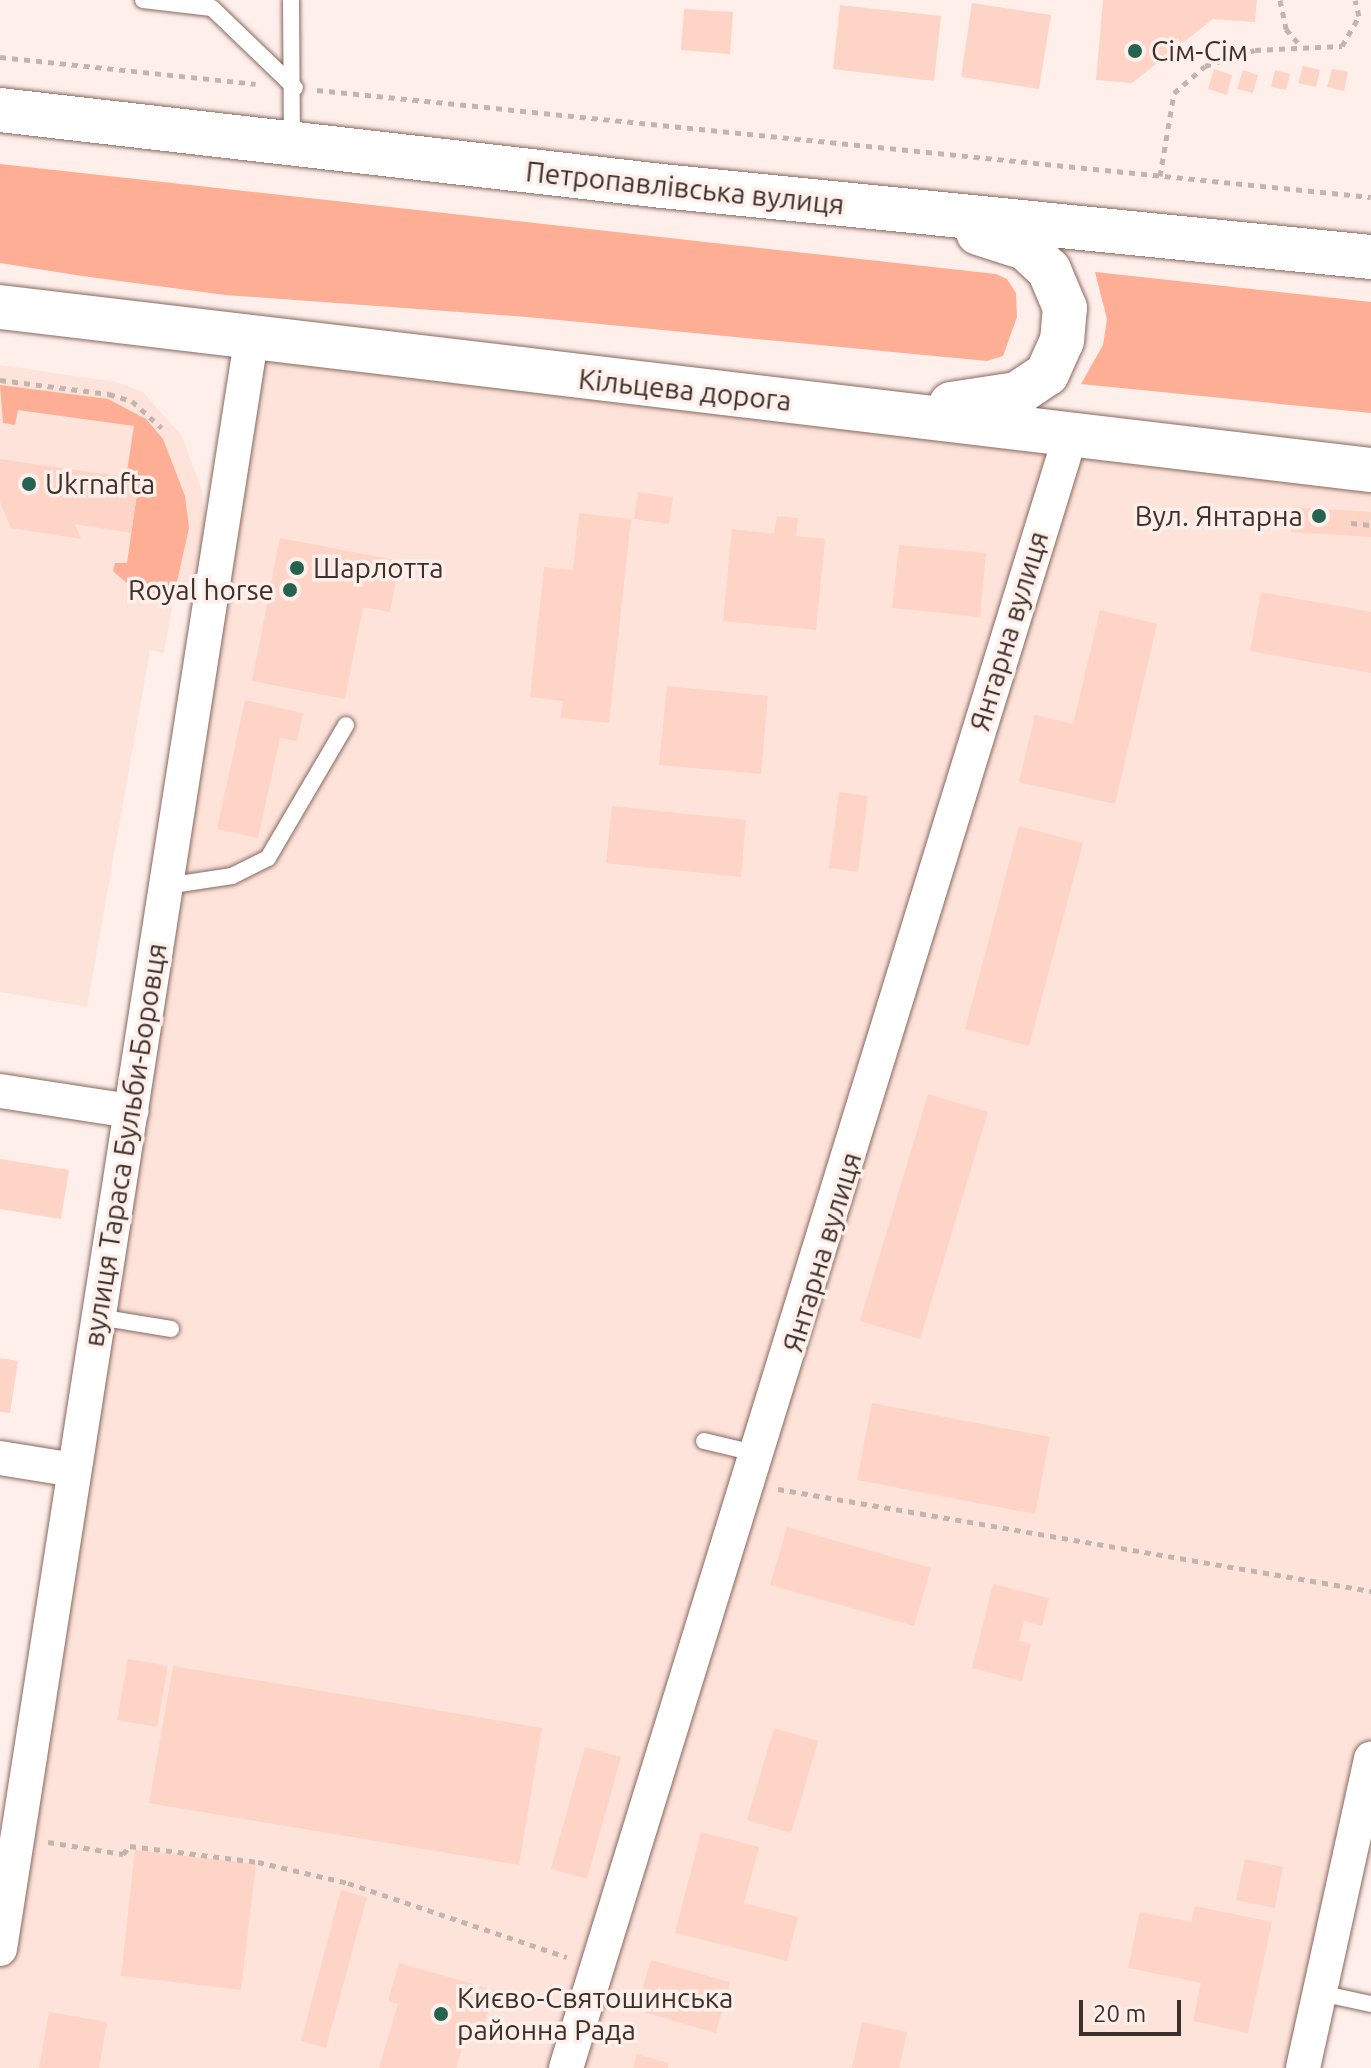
<!DOCTYPE html>
<meta charset="utf-8">
<style>
body{margin:0}
#map{position:relative;width:1371px;height:2068px;overflow:hidden;background:#feefeb;font-family:Ubuntu,sans-serif}
div>[style]{position:absolute}
[style*='--x']{left:calc(var(--x)*1px);top:calc(var(--y)*1px);width:calc(var(--w)*1px);rotate:calc(var(--a)*1deg)}
.built>*{inset:0;background:#fee3da}
.green>*{inset:0;background:#feae95}
.building>*{inset:0;background:#fed4c6}
.path>*{height:5px;margin-top:-2.5px;transform-origin:0;background:repeating-linear-gradient(90deg,#c2b4af 0 6px,transparent 0 12px)}
.roads{filter:drop-shadow(0 0 2px #88685e) drop-shadow(0 0 2px #88685e)}
.lane>*{height:16px;margin:-8px;padding:0 8px;transform-origin:8px;border-radius:8px;background:#fff}
.street>*{height:34px;margin:-17px;padding:0 17px;transform-origin:17px;border-radius:17px;background:#fff}
.highway>*{height:44px;margin:-22px;padding:0 22px;transform-origin:22px;border-radius:22px;background:#fff}
.dots>*{width:22px;height:22px;translate:-50% -50%;box-sizing:border-box;border:4px solid #feefeb;border-radius:50%}
span{translate:-50% -50%;white-space:nowrap;text-align:center;line-height:1.15;-webkit-text-stroke:7px #feefeb;paint-order:stroke}
.poi-label{font-size:28px;color:#3d2f2a}
.left{translate:0 -50%;text-align:left}
.right{translate:-100% -50%;text-align:right}
.street-label{font-size:28px;color:#3d2f2a}
.scale{position:absolute;left:1079px;top:2000px;width:102px;height:36px;box-sizing:border-box;border:4px solid #3d2f2a;border-top:0;padding-left:10px;font-size:24px;line-height:28px;white-space:nowrap;color:#3d2f2a;-webkit-text-stroke:6px #feefeb;paint-order:stroke}
</style>
<div id="map">
<div class="built">
<div style="clip-path:polygon(251px 340px,1371px 470px,1371px 1758px,1303px 2068px,0 2068px,0 1949px)"></div>
<div style="clip-path:polygon(0 365px,116px 382px,143px 392px,182px 436px,202px 491px,206px 527px,199px 586px,174px 595px,164px 653px,150px 650px,87px 1007px,0 992px)"></div>
</div>
<div class="green">
<div style="clip-path:polygon(0 164px,996px 274px,1007px 279px,1016px 293px,1017px 317px,1003px 356px,987px 361px,527px 317px,225px 295px,82px 276px,0 263px)"></div>
<div style="clip-path:polygon(1095px 272px,1371px 302px,1371px 413px,1081px 384px,1103px 345px,1107px 319px)"></div>
<div style="clip-path:polygon(0 385px,108px 399px,146px 419px,163px 439px,185px 496px,189px 528px,174px 595px,137px 592px,113px 571px,115px 563px,127px 563px,139px 480px,126px 477px,134px 426px,18px 410px,15px 425px,3px 423px)"></div>
</div>
<div class="building">
<div style="clip-path:polygon(1103px 0,1257px 0,1255px 22px,1213px 19px,1132px 83px,1096px 80px)"></div>
<div style="clip-path:polygon(972px 3px,1051px 15px,1039px 89px,961px 77px)"></div>
<div style="clip-path:polygon(840px 5px,941px 16px,934px 81px,833px 69px)"></div>
<div style="clip-path:polygon(684px 9px,733px 12px,730px 54px,681px 50px)"></div>
<div style="clip-path:polygon(1303px 66px,1320px 70px,1316px 87px,1298px 83px)"></div>
<div style="clip-path:polygon(1214px 69px,1232px 75px,1227px 95px,1208px 89px)"></div>
<div style="clip-path:polygon(1332px 69px,1348px 72px,1344px 91px,1327px 87px)"></div>
<div style="clip-path:polygon(1243px 70px,1258px 75px,1253px 93px,1237px 89px)"></div>
<div style="clip-path:polygon(1275px 70px,1290px 74px,1286px 90px,1271px 87px)"></div>
<div style="clip-path:polygon(0 459px,139px 479px,131px 533px,75px 524px,81px 539px,11px 528px,0 502px)"></div>
<div style="clip-path:polygon(638px 492px,673px 497px,669px 524px,634px 519px)"></div>
<div style="clip-path:polygon(1293px 507px,1371px 512px,1371px 537px,1291px 532px)"></div>
<div style="clip-path:polygon(579px 513px,631px 519px,609px 723px,560px 718px,563px 701px,530px 697px,544px 567px,573px 570px)"></div>
<div style="clip-path:polygon(777px 516px,798px 518px,796px 536px,825px 539px,816px 630px,723px 621px,732px 529px,774px 534px)"></div>
<div style="clip-path:polygon(280px 538px,400px 561px,390px 612px,363px 607px,345px 699px,252px 681px)"></div>
<div style="clip-path:polygon(899px 545px,986px 553px,980px 617px,892px 608px)"></div>
<div style="clip-path:polygon(1261px 592px,1371px 612px,1371px 673px,1250px 651px)"></div>
<div style="clip-path:polygon(1100px 610px,1157px 624px,1115px 804px,1019px 782px,1035px 715px,1073px 724px)"></div>
<div style="clip-path:polygon(667px 686px,768px 696px,761px 774px,659px 765px)"></div>
<div style="clip-path:polygon(245px 700px,303px 713px,297px 741px,280px 738px,258px 838px,217px 829px)"></div>
<div style="clip-path:polygon(839px 792px,868px 796px,858px 872px,829px 868px)"></div>
<div style="clip-path:polygon(612px 806px,746px 820px,741px 877px,606px 863px)"></div>
<div style="clip-path:polygon(1019px 826px,1083px 843px,1029px 1046px,965px 1029px)"></div>
<div style="clip-path:polygon(928px 1094px,988px 1112px,920px 1339px,860px 1321px)"></div>
<div style="clip-path:polygon(0 1159px,69px 1170px,61px 1219px,0 1209px)"></div>
<div style="clip-path:polygon(0 1358px,18px 1361px,10px 1413px,0 1412px)"></div>
<div style="clip-path:polygon(872px 1403px,1050px 1437px,1035px 1514px,857px 1480px)"></div>
<div style="clip-path:polygon(787px 1527px,931px 1568px,914px 1626px,770px 1585px)"></div>
<div style="clip-path:polygon(993px 1584px,1049px 1598px,1042px 1626px,1024px 1621px,1019px 1641px,1031px 1644px,1022px 1681px,972px 1668px)"></div>
<div style="clip-path:polygon(128px 1659px,168px 1666px,157px 1727px,117px 1720px)"></div>
<div style="clip-path:polygon(173px 1666px,542px 1728px,519px 1865px,149px 1803px)"></div>
<div style="clip-path:polygon(774px 1728px,818px 1741px,791px 1833px,747px 1820px)"></div>
<div style="clip-path:polygon(585px 1747px,621px 1757px,587px 1879px,551px 1869px)"></div>
<div style="clip-path:polygon(701px 1832px,759px 1847px,744px 1903px,798px 1917px,787px 1961px,675px 1933px)"></div>
<div style="clip-path:polygon(135px 1850px,256px 1864px,241px 1990px,121px 1976px)"></div>
<div style="clip-path:polygon(1245px 1859px,1283px 1867px,1275px 1908px,1236px 1900px)"></div>
<div style="clip-path:polygon(341px 1890px,367px 1897px,326px 2048px,301px 2041px)"></div>
<div style="clip-path:polygon(1195px 1906px,1272px 1922px,1248px 2033px,1193px 2021px,1201px 1983px,1128px 1968px,1140px 1912px,1191px 1922px)"></div>
<div style="clip-path:polygon(651px 1960px,730px 1982px,716px 2033px,636px 2010px)"></div>
<div style="clip-path:polygon(399px 1963px,495px 1990px,483px 2029px,469px 2025px,456px 2068px,379px 2068px,398px 2004px,388px 2001px)"></div>
<div style="clip-path:polygon(49px 2012px,107px 2022px,99px 2068px,39px 2068px)"></div>
<div style="clip-path:polygon(862px 2022px,907px 2032px,899px 2068px,852px 2068px)"></div>
<div style="clip-path:polygon(637px 2054px,669px 2063px,668px 2068px,633px 2068px)"></div>
</div>
<div class="path">
<div style="--x:1280;--y:0;--w:30;--a:78"></div>
<div style="--x:1286;--y:29;--w:21;--a:49"></div>
<div style="--x:0;--y:57;--w:257;--a:6"></div>
<div style="--x:317;--y:90;--w:1059;--a:5.8"></div>
<div style="--x:1160;--y:176;--w:84;--a:-80.4"></div>
<div style="--x:1174;--y:93;--w:41;--a:-41.1"></div>
<div style="--x:1205;--y:66;--w:52;--a:-17.7"></div>
<div style="--x:1255;--y:50;--w:87;--a:-2.6"></div>
<div style="--x:1342;--y:46;--w:34;--a:-60"></div>
<div style="--x:1359;--y:16;--w:16;--a:-104"></div>
<div style="--x:0;--y:380;--w:110;--a:7.3"></div>
<div style="--x:109;--y:394;--w:24;--a:17"></div>
<div style="--x:132;--y:401;--w:40;--a:42"></div>
<div style="--x:1351;--y:523;--w:20;--a:6"></div>
<div style="--x:778;--y:1489;--w:602;--a:9.76"></div>
<div style="--x:48;--y:1842;--w:76;--a:9.1"></div>
<div style="--x:123;--y:1854;--w:11;--a:-49"></div>
<div style="--x:130;--y:1846;--w:129;--a:7.1"></div>
<div style="--x:258;--y:1862;--w:92;--a:13.1"></div>
<div style="--x:348;--y:1883;--w:231;--a:18.7"></div>
</div>
<div class="roads">
<div class="lane">
<div style="--x:143;--y:0;--w:69;--a:6.6"></div>
<div style="--x:212;--y:8;--w:115;--a:43.9"></div>
<div style="--x:291;--y:0;--w:142;--a:89.6"></div>
<div style="--x:166;--y:886;--w:67;--a:-8.6"></div>
<div style="--x:232;--y:876;--w:40;--a:-26.6"></div>
<div style="--x:268;--y:858;--w:154;--a:-59.6"></div>
<div style="--x:98;--y:1317;--w:74;--a:9.3"></div>
<div style="--x:704;--y:1441;--w:56;--a:13.5"></div>
<div style="--x:1320;--y:1993;--w:52;--a:12.2"></div>
</div>
<div class="street">
<div style="--x:0;--y:1091;--w:133;--a:8.7"></div>
<div style="--x:0;--y:1458;--w:75;--a:9.2"></div>
<div style="--x:0;--y:1949;--w:1628;--a:-81.13"></div>
<div style="--x:566;--y:2068;--w:1710;--a:-72.83"></div>
<div style="--x:1303;--y:2068;--w:317;--a:-77.6"></div>
</div>
<div class="highway">
<div style="--x:0;--y:110;--w:666;--a:6.55"></div>
<div style="--x:662;--y:186;--w:713;--a:5.72"></div>
<div style="--x:0;--y:307;--w:1381;--a:6.78"></div>
<div style="--x:951;--y:404;--w:67;--a:-8.6"></div>
<div style="--x:1017;--y:394;--w:36;--a:-34"></div>
<div style="--x:1047;--y:374;--w:36;--a:-66"></div>
<div style="--x:1062;--y:341;--w:33;--a:-85"></div>
<div style="--x:1065;--y:308;--w:41;--a:-112.8"></div>
<div style="--x:1049;--y:270;--w:33;--a:-137"></div>
<div style="--x:1025;--y:248;--w:49;--a:-162.3"></div>
</div>
</div>
<div class="dots">
<div style="left:1135px;top:51px;background:#26634e"></div>
<div style="left:29px;top:484px;background:#26634e"></div>
<div style="left:1319px;top:516px;background:#26634e"></div>
<div style="left:297px;top:568px;background:#26634e"></div>
<div style="left:290px;top:590px;background:#26634e"></div>
<div style="left:441px;top:2014px;background:#26634e"></div>
</div>
<div class="poi-label">
<span class="left" style="left:1151px;top:51px">Сім-Сім</span>
<span class="left" style="left:45px;top:484px">Ukrnafta</span>
<span class="right" style="left:1303px;top:516px">Вул. Янтарна</span>
<span class="left" style="left:313px;top:568px">Шарлотта</span>
<span class="right" style="left:274px;top:590px">Royal horse</span>
<span class="left" style="left:457px;top:2014px">Києво-Святошинська<br>районна Рада</span>
</div>
<div class="street-label">
<span style="left:685px;top:188px;rotate:6deg">Петропавлівська вулиця</span>
<span style="left:685px;top:390px;rotate:6deg">Кільцева дорога</span>
<span style="left:1009px;top:631px;rotate:-73deg">Янтарна вулиця</span>
<span style="left:125px;top:1145px;rotate:-81deg">вулиця Тараса Бульби-Боровця</span>
<span style="left:822px;top:1252px;rotate:-73deg">Янтарна вулиця</span>
</div>
<div class="scale">20 m</div>
</div>
